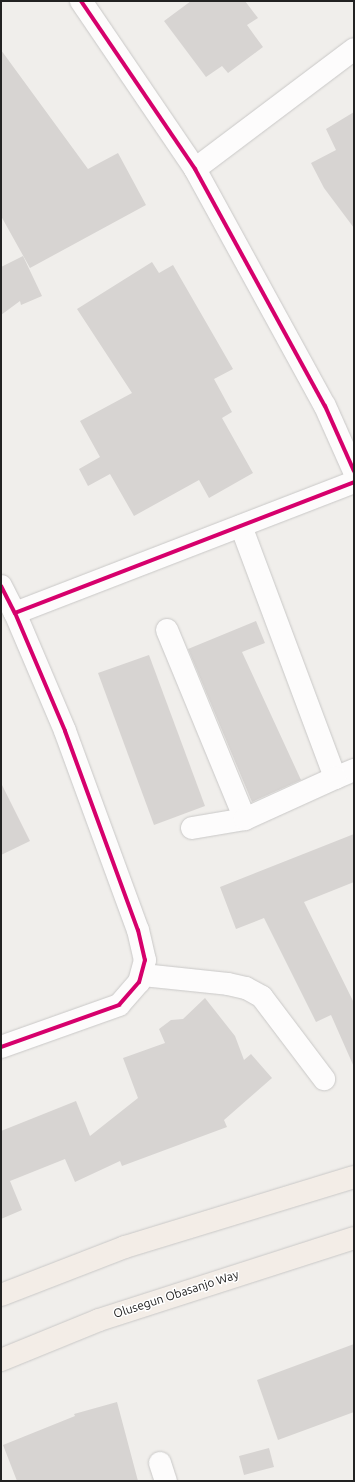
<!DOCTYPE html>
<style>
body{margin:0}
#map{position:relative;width:355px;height:1482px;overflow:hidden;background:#f0eeeb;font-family:Ubuntu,sans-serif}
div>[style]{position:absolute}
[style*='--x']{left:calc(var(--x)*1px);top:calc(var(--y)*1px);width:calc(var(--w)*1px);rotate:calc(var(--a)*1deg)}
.building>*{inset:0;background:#d7d4d2}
.roads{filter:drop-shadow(0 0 1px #c9c8c7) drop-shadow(0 0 1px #c9c8c7)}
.minor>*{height:22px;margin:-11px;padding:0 11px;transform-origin:11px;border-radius:11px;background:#fdfcfc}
.major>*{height:22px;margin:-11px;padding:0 11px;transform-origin:11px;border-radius:11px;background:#f3ede7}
.cycleway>*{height:4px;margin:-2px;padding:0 2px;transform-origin:2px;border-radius:2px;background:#d6006c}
span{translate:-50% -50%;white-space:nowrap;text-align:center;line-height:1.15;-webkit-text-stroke:3px #fff;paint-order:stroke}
.street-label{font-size:12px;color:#222}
.frame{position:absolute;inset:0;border:2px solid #222;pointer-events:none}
</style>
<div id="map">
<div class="building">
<div style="clip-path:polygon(191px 1px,245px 1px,258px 18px,247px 25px,263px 47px,228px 73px,222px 66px,206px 77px,164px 21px)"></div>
<div style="clip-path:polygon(1px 50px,88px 169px,118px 153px,146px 205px,30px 268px,1px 216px)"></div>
<div style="clip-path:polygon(354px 112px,354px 228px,324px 188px,311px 163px,336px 150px,326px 129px)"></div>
<div style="clip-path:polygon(23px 256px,42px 296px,21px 305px,20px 301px,1px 315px,1px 267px)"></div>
<div style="clip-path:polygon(152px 262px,159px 273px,173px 265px,233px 369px,214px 379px,232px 412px,222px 418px,253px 473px,209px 498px,199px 480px,134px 516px,110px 474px,88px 486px,79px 469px,100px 457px,80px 421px,132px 393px,77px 309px)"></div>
<div style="clip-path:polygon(256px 621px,265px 643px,242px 652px,301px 780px,252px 802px,188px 649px)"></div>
<div style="clip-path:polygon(149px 655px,205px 806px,154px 825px,98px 673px)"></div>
<div style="clip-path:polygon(1px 783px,30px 841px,1px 855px)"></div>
<div style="clip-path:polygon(354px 834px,354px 882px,304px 902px,354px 1003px,354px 1067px,331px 1015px,316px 1022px,264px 918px,236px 929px,220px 887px)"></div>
<div style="clip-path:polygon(205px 998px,235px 1036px,244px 1060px,251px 1054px,272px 1078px,224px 1120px,227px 1127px,122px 1166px,120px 1161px,75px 1182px,65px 1159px,10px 1181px,22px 1210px,1px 1219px,1px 1131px,76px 1101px,90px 1136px,138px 1098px,123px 1058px,165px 1043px,159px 1029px,171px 1020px,183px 1019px)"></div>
<div style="clip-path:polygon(354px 1344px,354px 1412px,278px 1440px,257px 1380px)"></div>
<div style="clip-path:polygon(117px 1402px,138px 1481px,17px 1481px,3px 1445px,75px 1416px,74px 1414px)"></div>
<div style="clip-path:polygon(269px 1448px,274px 1467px,244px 1475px,239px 1456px)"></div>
</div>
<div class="roads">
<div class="minor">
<div style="--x:81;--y:1;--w:203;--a:55.8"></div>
<div style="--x:195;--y:169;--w:270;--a:61.3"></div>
<div style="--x:325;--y:406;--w:71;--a:66"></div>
<div style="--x:195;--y:169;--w:199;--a:-37"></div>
<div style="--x:241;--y:526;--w:269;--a:69.5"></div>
<div style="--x:335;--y:778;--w:21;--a:-23"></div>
<div style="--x:1;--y:586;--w:30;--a:63"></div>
<div style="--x:15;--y:613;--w:128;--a:67"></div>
<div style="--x:65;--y:731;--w:212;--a:69.9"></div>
<div style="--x:138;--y:930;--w:31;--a:77"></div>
<div style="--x:145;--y:960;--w:23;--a:105"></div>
<div style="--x:139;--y:982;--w:30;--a:131"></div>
<div style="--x:119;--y:1005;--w:125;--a:160.4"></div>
<div style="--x:15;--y:613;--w:363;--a:-21.1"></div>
<div style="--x:167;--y:630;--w:204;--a:67.6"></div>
<div style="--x:192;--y:828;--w:54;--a:-9.6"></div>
<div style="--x:245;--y:819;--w:99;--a:-24.5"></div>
<div style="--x:143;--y:975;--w:85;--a:6"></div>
<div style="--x:228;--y:984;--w:18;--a:13"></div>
<div style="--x:246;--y:988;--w:18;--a:29"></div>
<div style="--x:262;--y:997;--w:103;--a:52.9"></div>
<div style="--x:160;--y:1463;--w:19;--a:72"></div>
</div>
<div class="major">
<div style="--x:1;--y:1295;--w:133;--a:-21.2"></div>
<div style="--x:125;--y:1247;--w:239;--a:-17"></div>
<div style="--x:1;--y:1360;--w:106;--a:-22.2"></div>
<div style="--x:99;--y:1320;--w:268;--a:-17.8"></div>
</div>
</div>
<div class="cycleway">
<div style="--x:81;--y:1;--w:203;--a:55.8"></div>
<div style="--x:195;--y:169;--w:270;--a:61.3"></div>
<div style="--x:325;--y:406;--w:71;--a:66"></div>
<div style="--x:1;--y:586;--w:30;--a:63"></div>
<div style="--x:15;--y:613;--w:128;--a:67"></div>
<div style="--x:65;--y:731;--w:212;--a:69.9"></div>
<div style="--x:138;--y:930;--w:31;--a:77"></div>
<div style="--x:145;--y:960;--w:23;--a:105"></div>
<div style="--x:139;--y:982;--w:30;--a:131"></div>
<div style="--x:119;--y:1005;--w:125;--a:160.4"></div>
<div style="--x:15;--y:613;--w:363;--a:-21.1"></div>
</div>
<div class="street-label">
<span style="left:176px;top:1294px;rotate:-18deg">Olusegun Obasanjo Way</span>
</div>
<div class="frame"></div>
</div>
